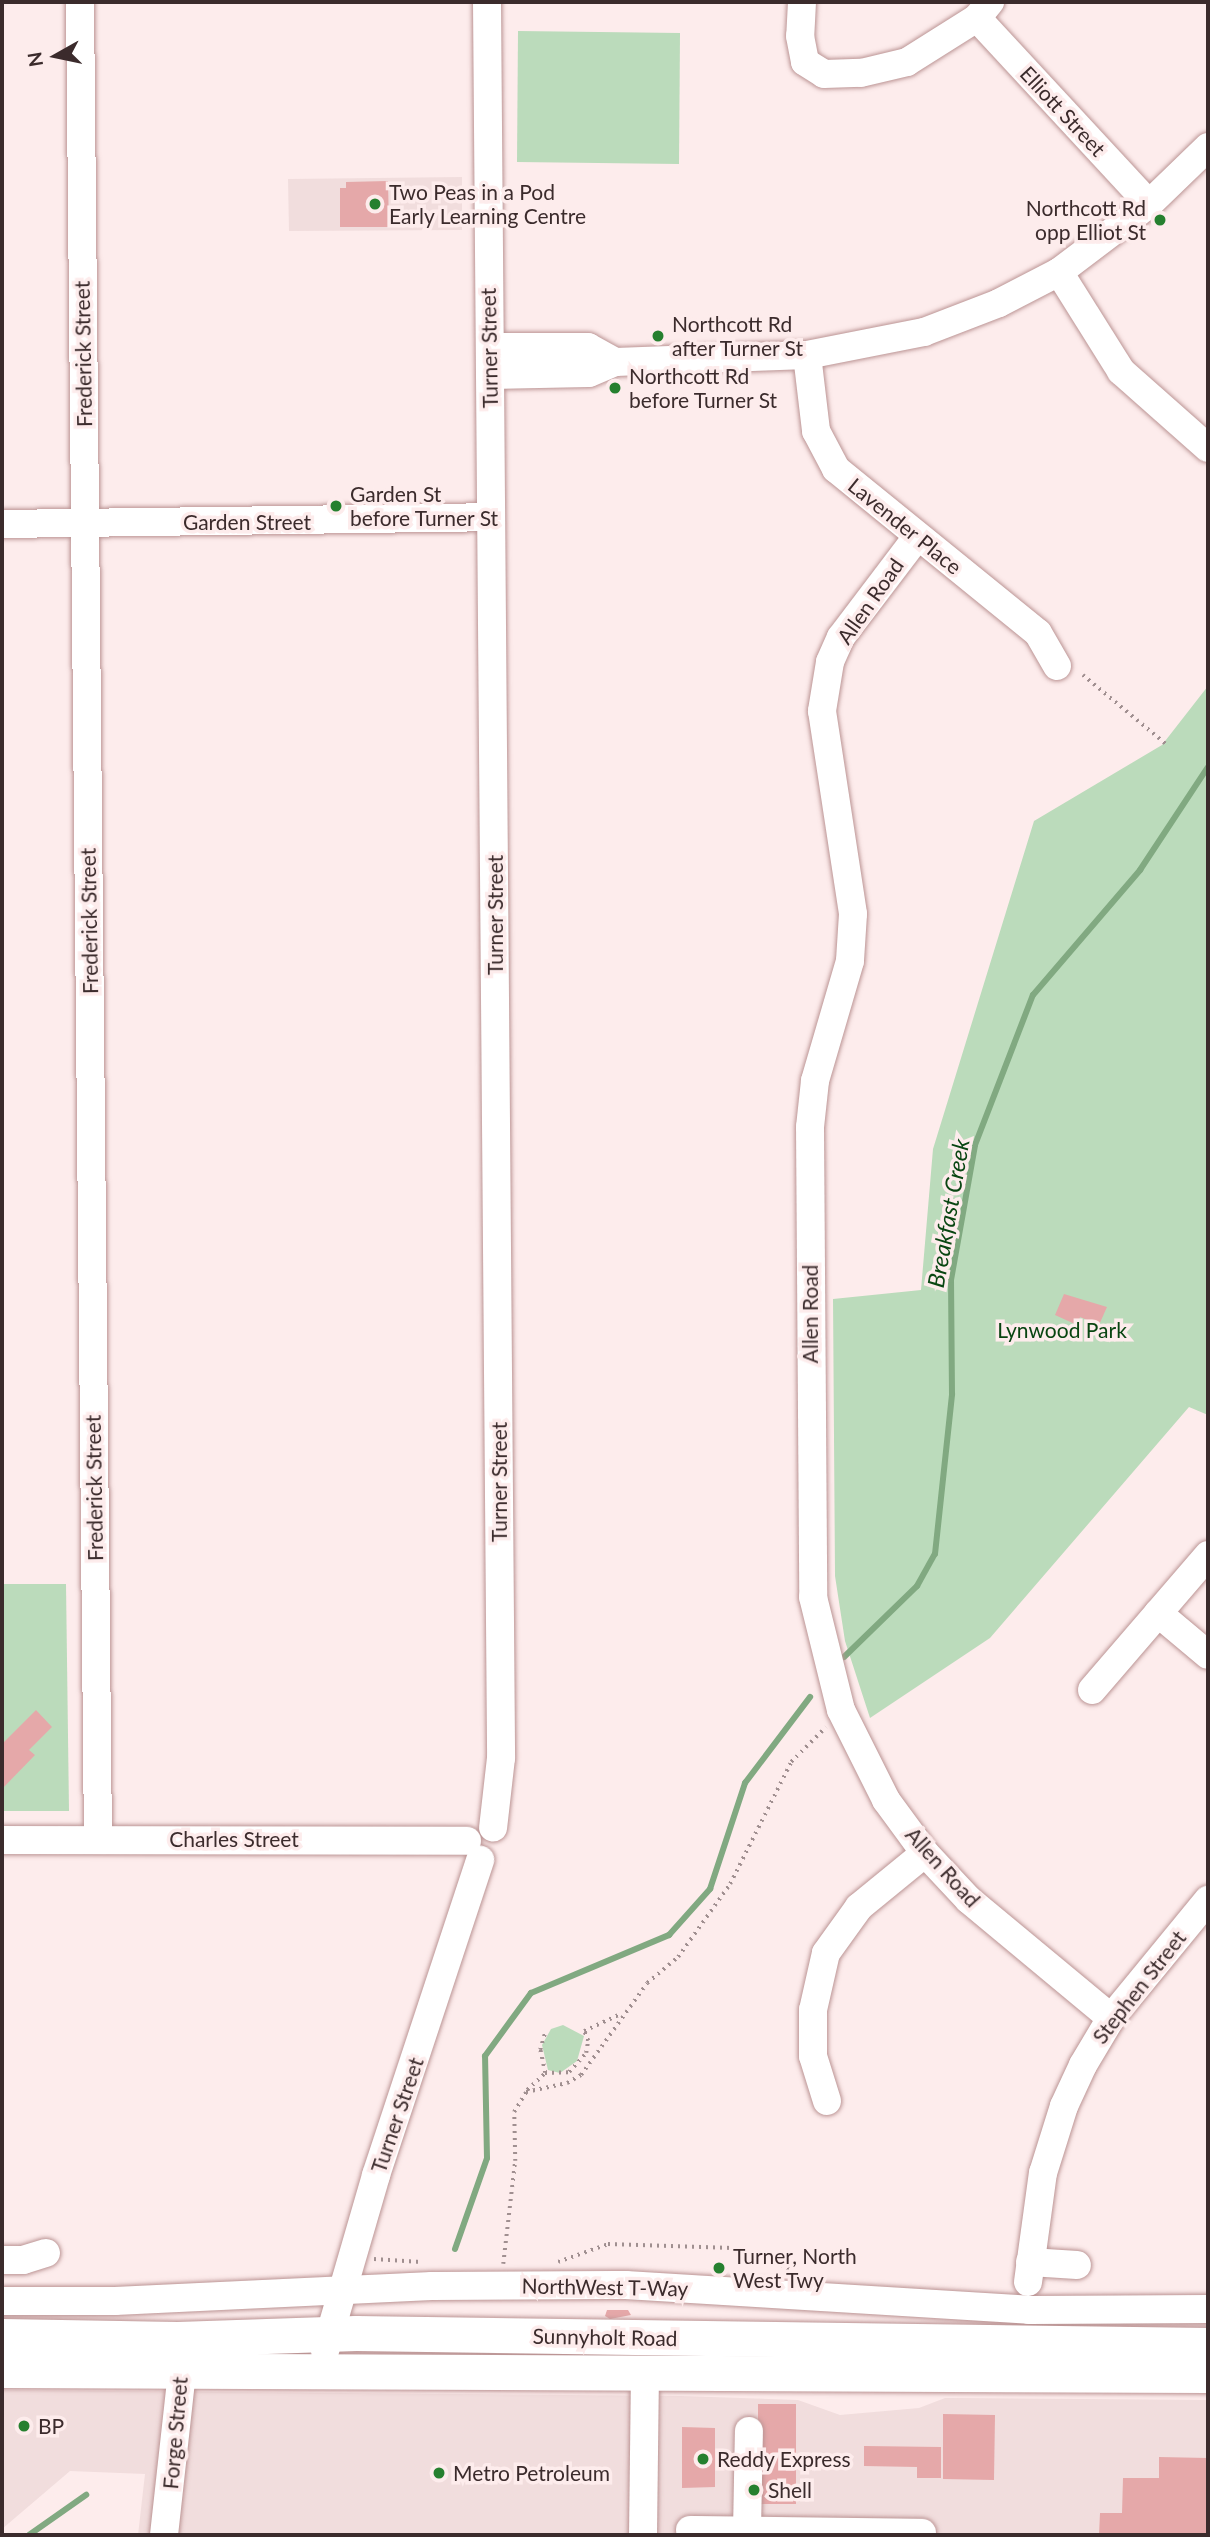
<!DOCTYPE html>
<style>
body{margin:0}
#map{position:relative;width:1210px;height:2537px;overflow:hidden;background:#fdecec;font-family:Lato,sans-serif}
div>[style]{position:absolute}
[style*='--x']{left:calc(var(--x)*1px);top:calc(var(--y)*1px);width:calc(var(--w)*1px);rotate:calc(var(--a)*1deg)}
.built>*{inset:0;background:#f1dddd}
.green>*{inset:0;background:#bbdbbb}
.stream>*{height:6px;margin:-3px;padding:0 3px;transform-origin:3px;border-radius:3px;background:#81a981}
.building>*{inset:0;background:#e5a8a9}
.path>*{height:3.5px;margin-top:-1.75px;transform-origin:0;background:repeating-linear-gradient(90deg,#a08f90 0 2px,transparent 0 7px)}
.roads{filter:drop-shadow(0 0 2px #bb9494) drop-shadow(0 0 2px #bb9494)}
.minor>*{height:28px;margin:-14px;padding:0 14px;transform-origin:14px;border-radius:14px;background:#fff}
.major>*{height:35px;margin:-17.5px;padding:0 17.5px;transform-origin:17.5px;border-radius:17.5px;background:#fff}
.dots>*{width:19px;height:19px;translate:-50% -50%;box-sizing:border-box;border:4px solid #fdecec;border-radius:50%}
span{translate:-50% -50%;white-space:nowrap;text-align:center;line-height:1.15;-webkit-text-stroke:7px #fdecec;paint-order:stroke}
.street-label{font-size:21px;color:#3b2b2c}
.poi-label{font-size:21px;color:#3b2b2c}
.left{translate:0 -50%;text-align:left}
.right{translate:-100% -50%;text-align:right}
.park-label{font-size:21px;color:#084511}
.water-label{font-size:23px;color:#094612;font-style:italic}
.frame{position:absolute;inset:0;border:4px solid #3b2b2c;pointer-events:none}
.north{position:absolute;left:21px;top:21px;width:70px;height:70px;-webkit-text-stroke:5px #fdecec;paint-order:stroke;rotate:261deg;font-size:19px;font-weight:700;line-height:28px;text-align:center;color:#3b2b2c}
.north::after{content:'';display:block;margin:auto;width:24px;height:32px;background:#3b2b2c;clip-path:polygon(50% 0,100% 100%,50% 72%,0 100%)}
</style>
<div id="map">
<div class="built">
<div style="clip-path:polygon(462px 177px,462px 230px,289px 231px,288px 179px)"></div>
<div style="clip-path:polygon(2px 2390px,680px 2396px,798px 2400px,840px 2415px,919px 2408px,945px 2398px,1208px 2400px,1208px 2535px,138px 2535px,145px 2474px,70px 2471px,2px 2529px)"></div>
</div>
<div class="green">
<div style="clip-path:polygon(518px 31px,680px 33px,679px 164px,517px 162px)"></div>
<div style="clip-path:polygon(1208px 686px,1208px 1415px,1189px 1407px,990px 1638px,870px 1718px,845px 1641px,835px 1576px,833px 1299px,921px 1290px,933px 1149px,1034px 821px,1162px 745px)"></div>
<div style="clip-path:polygon(2px 1584px,66px 1584px,69px 1811px,2px 1811px)"></div>
<div style="clip-path:polygon(563px 2025px,584px 2036px,577px 2061px,560px 2073px,548px 2070px,542px 2045px,551px 2029px)"></div>
</div>
<div class="stream">
<div style="--x:844;--y:1657;--w:102;--a:-44.2"></div>
<div style="--x:917;--y:1586;--w:37;--a:-61"></div>
<div style="--x:935;--y:1554;--w:161;--a:-83.9"></div>
<div style="--x:952;--y:1394;--w:114;--a:-90.5"></div>
<div style="--x:951;--y:1280;--w:137;--a:-79.9"></div>
<div style="--x:975;--y:1145;--w:161;--a:-68.9"></div>
<div style="--x:1033;--y:995;--w:165;--a:-49.4"></div>
<div style="--x:1140;--y:870;--w:123;--a:-56.6"></div>
<div style="--x:455;--y:2249;--w:96;--a:-70.6"></div>
<div style="--x:487;--y:2158;--w:102;--a:-91.1"></div>
<div style="--x:485;--y:2056;--w:78;--a:-53.9"></div>
<div style="--x:531;--y:1993;--w:150;--a:-22.8"></div>
<div style="--x:669;--y:1935;--w:62;--a:-48.3"></div>
<div style="--x:710;--y:1889;--w:112;--a:-71.7"></div>
<div style="--x:745;--y:1783;--w:108;--a:-52.9"></div>
<div style="--x:29;--y:2535;--w:70;--a:-35.1"></div>
</div>
<div class="building">
<div style="clip-path:polygon(388px 181px,389px 227px,340px 227px,340px 188px,346px 188px,346px 182px)"></div>
<div style="clip-path:polygon(1064px 1294px,1107px 1307px,1099px 1325px,1080px 1317px,1077px 1325px,1055px 1315px)"></div>
<div style="clip-path:polygon(36px 1710px,52px 1727px,29px 1750px,35px 1755px,2px 1789px,2px 1744px)"></div>
<div style="clip-path:polygon(607px 2310px,628px 2310px,631px 2315px,610px 2319px,605px 2316px)"></div>
<div style="clip-path:polygon(758px 2404px,796px 2404px,796px 2504px,758px 2504px)"></div>
<div style="clip-path:polygon(943px 2414px,995px 2415px,994px 2480px,943px 2479px)"></div>
<div style="clip-path:polygon(682px 2427px,715px 2428px,715px 2487px,682px 2488px)"></div>
<div style="clip-path:polygon(864px 2446px,941px 2447px,941px 2478px,917px 2478px,917px 2467px,864px 2466px)"></div>
<div style="clip-path:polygon(1159px 2457px,1208px 2458px,1208px 2535px,1099px 2535px,1100px 2513px,1122px 2513px,1123px 2478px,1159px 2478px)"></div>
</div>
<div class="path">
<div style="--x:1083;--y:675;--w:108;--a:39.7"></div>
<div style="--x:545;--y:2073;--w:24;--a:-102"></div>
<div style="--x:540;--y:2050;--w:19;--a:-74"></div>
<div style="--x:527;--y:2090;--w:25;--a:-43"></div>
<div style="--x:545;--y:2073;--w:24;--a:-2"></div>
<div style="--x:569;--y:2072;--w:25;--a:-48"></div>
<div style="--x:586;--y:2053;--w:12;--a:-81"></div>
<div style="--x:588;--y:2041;--w:11;--a:-112"></div>
<div style="--x:584;--y:2031;--w:40;--a:-25"></div>
<div style="--x:374;--y:2259;--w:47;--a:3.7"></div>
<div style="--x:558;--y:2262;--w:53;--a:-19.8"></div>
<div style="--x:608;--y:2244;--w:125;--a:1.8"></div>
<div style="--x:733;--y:2248;--w:37;--a:16"></div>
<div style="--x:769;--y:2258;--w:25;--a:29"></div>
<div style="--x:503;--y:2264;--w:104;--a:-83.4"></div>
<div style="--x:515;--y:2161;--w:49;--a:-91.2"></div>
<div style="--x:514;--y:2112;--w:23;--a:-59"></div>
<div style="--x:526;--y:2092;--w:42;--a:-12.4"></div>
<div style="--x:567;--y:2083;--w:16;--a:-30"></div>
<div style="--x:581;--y:2075;--w:113;--a:-54.3"></div>
<div style="--x:647;--y:1983;--w:40;--a:-40"></div>
<div style="--x:678;--y:1957;--w:90;--a:-54.5"></div>
<div style="--x:730;--y:1884;--w:136;--a:-63.4"></div>
<div style="--x:791;--y:1762;--w:49;--a:-45"></div>
</div>
<div class="roads">
<div class="minor">
<div style="--x:80;--y:2;--w:1838;--a:89.44"></div>
<div style="--x:487;--y:2;--w:1756;--a:89.54"></div>
<div style="--x:501;--y:1758;--w:70;--a:96.5"></div>
<div style="--x:802;--y:2;--w:34;--a:93"></div>
<div style="--x:800;--y:36;--w:26;--a:79"></div>
<div style="--x:805;--y:62;--w:22;--a:32"></div>
<div style="--x:824;--y:74;--w:37;--a:-2"></div>
<div style="--x:861;--y:73;--w:47;--a:-13.4"></div>
<div style="--x:907;--y:62;--w:83;--a:-32.2"></div>
<div style="--x:977;--y:18;--w:21;--a:-51"></div>
<div style="--x:977;--y:18;--w:253;--a:47.2"></div>
<div style="--x:1059;--y:272;--w:117;--a:57.9"></div>
<div style="--x:1121;--y:371;--w:116;--a:41.5"></div>
<div style="--x:490;--y:347;--w:98;--a:0"></div>
<div style="--x:588;--y:347;--w:31;--a:29"></div>
<div style="--x:807;--y:355;--w:77;--a:83.2"></div>
<div style="--x:816;--y:431;--w:43;--a:62.2"></div>
<div style="--x:836;--y:469;--w:260;--a:39.1"></div>
<div style="--x:1038;--y:633;--w:38;--a:60"></div>
<div style="--x:490;--y:375;--w:99;--a:-1.2"></div>
<div style="--x:589;--y:373;--w:28;--a:-23"></div>
<div style="--x:615;--y:362;--w:192;--a:-2.1"></div>
<div style="--x:807;--y:355;--w:119;--a:-11.1"></div>
<div style="--x:924;--y:332;--w:80;--a:-21.1"></div>
<div style="--x:999;--y:303;--w:68;--a:-27.3"></div>
<div style="--x:1059;--y:272;--w:113;--a:-37.1"></div>
<div style="--x:1149;--y:204;--w:82;--a:-44"></div>
<div style="--x:2;--y:524;--w:489;--a:-0.8"></div>
<div style="--x:917;--y:537;--w:126;--a:127.2"></div>
<div style="--x:841;--y:637;--w:27;--a:114"></div>
<div style="--x:830;--y:662;--w:50;--a:99.3"></div>
<div style="--x:822;--y:711;--w:205;--a:81.3"></div>
<div style="--x:853;--y:914;--w:47;--a:93.7"></div>
<div style="--x:850;--y:961;--w:125;--a:106.3"></div>
<div style="--x:815;--y:1081;--w:46;--a:96.2"></div>
<div style="--x:810;--y:1127;--w:470;--a:89.6"></div>
<div style="--x:813;--y:1597;--w:116;--a:76.1"></div>
<div style="--x:841;--y:1710;--w:101;--a:63.4"></div>
<div style="--x:886;--y:1800;--w:66;--a:53.7"></div>
<div style="--x:925;--y:1853;--w:64;--a:46.9"></div>
<div style="--x:969;--y:1900;--w:185;--a:39.7"></div>
<div style="--x:1158;--y:1613;--w:65;--a:40"></div>
<div style="--x:1092;--y:1690;--w:178;--a:-49.3"></div>
<div style="--x:2;--y:1840;--w:465;--a:0.1"></div>
<div style="--x:827;--y:2101;--w:47;--a:-107.3"></div>
<div style="--x:813;--y:2056;--w:46;--a:-90"></div>
<div style="--x:813;--y:2010;--w:58;--a:-77.2"></div>
<div style="--x:826;--y:1953;--w:57;--a:-54.3"></div>
<div style="--x:859;--y:1907;--w:85;--a:-39.3"></div>
<div style="--x:2;--y:2260;--w:21;--a:0"></div>
<div style="--x:23;--y:2260;--w:24;--a:-17"></div>
<div style="--x:1030;--y:2262;--w:47;--a:3.7"></div>
<div style="--x:1028;--y:2282;--w:110;--a:-82.2"></div>
<div style="--x:1043;--y:2173;--w:70;--a:-72.6"></div>
<div style="--x:1064;--y:2106;--w:45;--a:-65.1"></div>
<div style="--x:1083;--y:2065;--w:55;--a:-59.2"></div>
<div style="--x:1111;--y:2018;--w:153;--a:-50.6"></div>
<div style="--x:2;--y:2301;--w:113;--a:0"></div>
<div style="--x:115;--y:2301;--w:317;--a:-2.7"></div>
<div style="--x:432;--y:2286;--w:194;--a:-0.3"></div>
<div style="--x:626;--y:2285;--w:404;--a:3.5"></div>
<div style="--x:1029;--y:2310;--w:179;--a:-0.3"></div>
<div style="--x:325;--y:2351;--w:183;--a:-73.8"></div>
<div style="--x:376;--y:2175;--w:332;--a:-71.7"></div>
<div style="--x:690;--y:2530;--w:232;--a:0.7"></div>
<div style="--x:747;--y:2531;--w:100;--a:-88.9"></div>
<div style="--x:164;--y:2535;--w:165;--a:-83.7"></div>
<div style="--x:182;--y:2371;--w:19;--a:-129"></div>
<div style="--x:643;--y:2535;--w:160;--a:-89.3"></div>
</div>
<div class="major">
<div style="--x:2;--y:2336;--w:175;--a:1"></div>
<div style="--x:177;--y:2339;--w:179;--a:-1.9"></div>
<div style="--x:356;--y:2333;--w:852;--a:0.81"></div>
<div style="--x:2;--y:2370;--w:1206;--a:0.24"></div>
</div>
</div>
<div class="dots">
<div style="left:375px;top:204px;background:#26802f"></div>
<div style="left:1160px;top:220px;background:#26802f"></div>
<div style="left:658px;top:336px;background:#26802f"></div>
<div style="left:615px;top:388px;background:#26802f"></div>
<div style="left:336px;top:506px;background:#26802f"></div>
<div style="left:719px;top:2268px;background:#26802f"></div>
<div style="left:24px;top:2426px;background:#26802f"></div>
<div style="left:703px;top:2459px;background:#26802f"></div>
<div style="left:439px;top:2473px;background:#26802f"></div>
<div style="left:754px;top:2490px;background:#26802f"></div>
</div>
<div class="street-label">
<span style="left:1063px;top:111px;rotate:47deg">Elliott Street</span>
<span style="left:489px;top:348px;rotate:-91deg">Turner Street</span>
<span style="left:83px;top:354px;rotate:-91deg">Frederick Street</span>
<span style="left:247px;top:522px">Garden Street</span>
<span style="left:905px;top:526px;rotate:39deg">Lavender Place</span>
<span style="left:870px;top:601px;rotate:-55deg">Allen Road</span>
<span style="left:495px;top:915px;rotate:-90deg">Turner Street</span>
<span style="left:89px;top:921px;rotate:-91deg">Frederick Street</span>
<span style="left:810px;top:1314px;rotate:-90deg">Allen Road</span>
<span style="left:499px;top:1482px;rotate:-90deg">Turner Street</span>
<span style="left:94px;top:1488px;rotate:-91deg">Frederick Street</span>
<span style="left:234px;top:1839px">Charles Street</span>
<span style="left:943px;top:1867px;rotate:48deg">Allen Road</span>
<span style="left:1139px;top:1987px;rotate:-52deg">Stephen Street</span>
<span style="left:397px;top:2115px;rotate:-71deg">Turner Street</span>
<span style="left:605px;top:2287px;rotate:1deg">NorthWest T-Way</span>
<span style="left:605px;top:2337px;rotate:1deg">Sunnyholt Road</span>
<span style="left:175px;top:2433px;rotate:-85deg">Forge Street</span>
</div>
<div class="poi-label">
<span class="left" style="left:389px;top:204px">Two Peas in a Pod<br>Early Learning Centre</span>
<span class="right" style="left:1146px;top:220px">Northcott Rd<br>opp Elliot St</span>
<span class="left" style="left:672px;top:336px">Northcott Rd<br>after Turner St</span>
<span class="left" style="left:629px;top:388px">Northcott Rd<br>before Turner St</span>
<span class="left" style="left:350px;top:506px">Garden St<br>before Turner St</span>
<span class="left" style="left:733px;top:2268px">Turner, North<br>West Twy</span>
<span class="left" style="left:38px;top:2426px">BP</span>
<span class="left" style="left:717px;top:2459px">Reddy Express</span>
<span class="left" style="left:453px;top:2473px">Metro Petroleum</span>
<span class="left" style="left:768px;top:2490px">Shell</span>
</div>
<div class="park-label">
<span style="left:1062px;top:1330px">Lynwood Park</span>
</div>
<div class="water-label">
<span style="left:948px;top:1213px;rotate:-80deg">Breakfast Creek</span>
</div>
<div class="frame"></div>
<div class="north">N</div>
</div>
